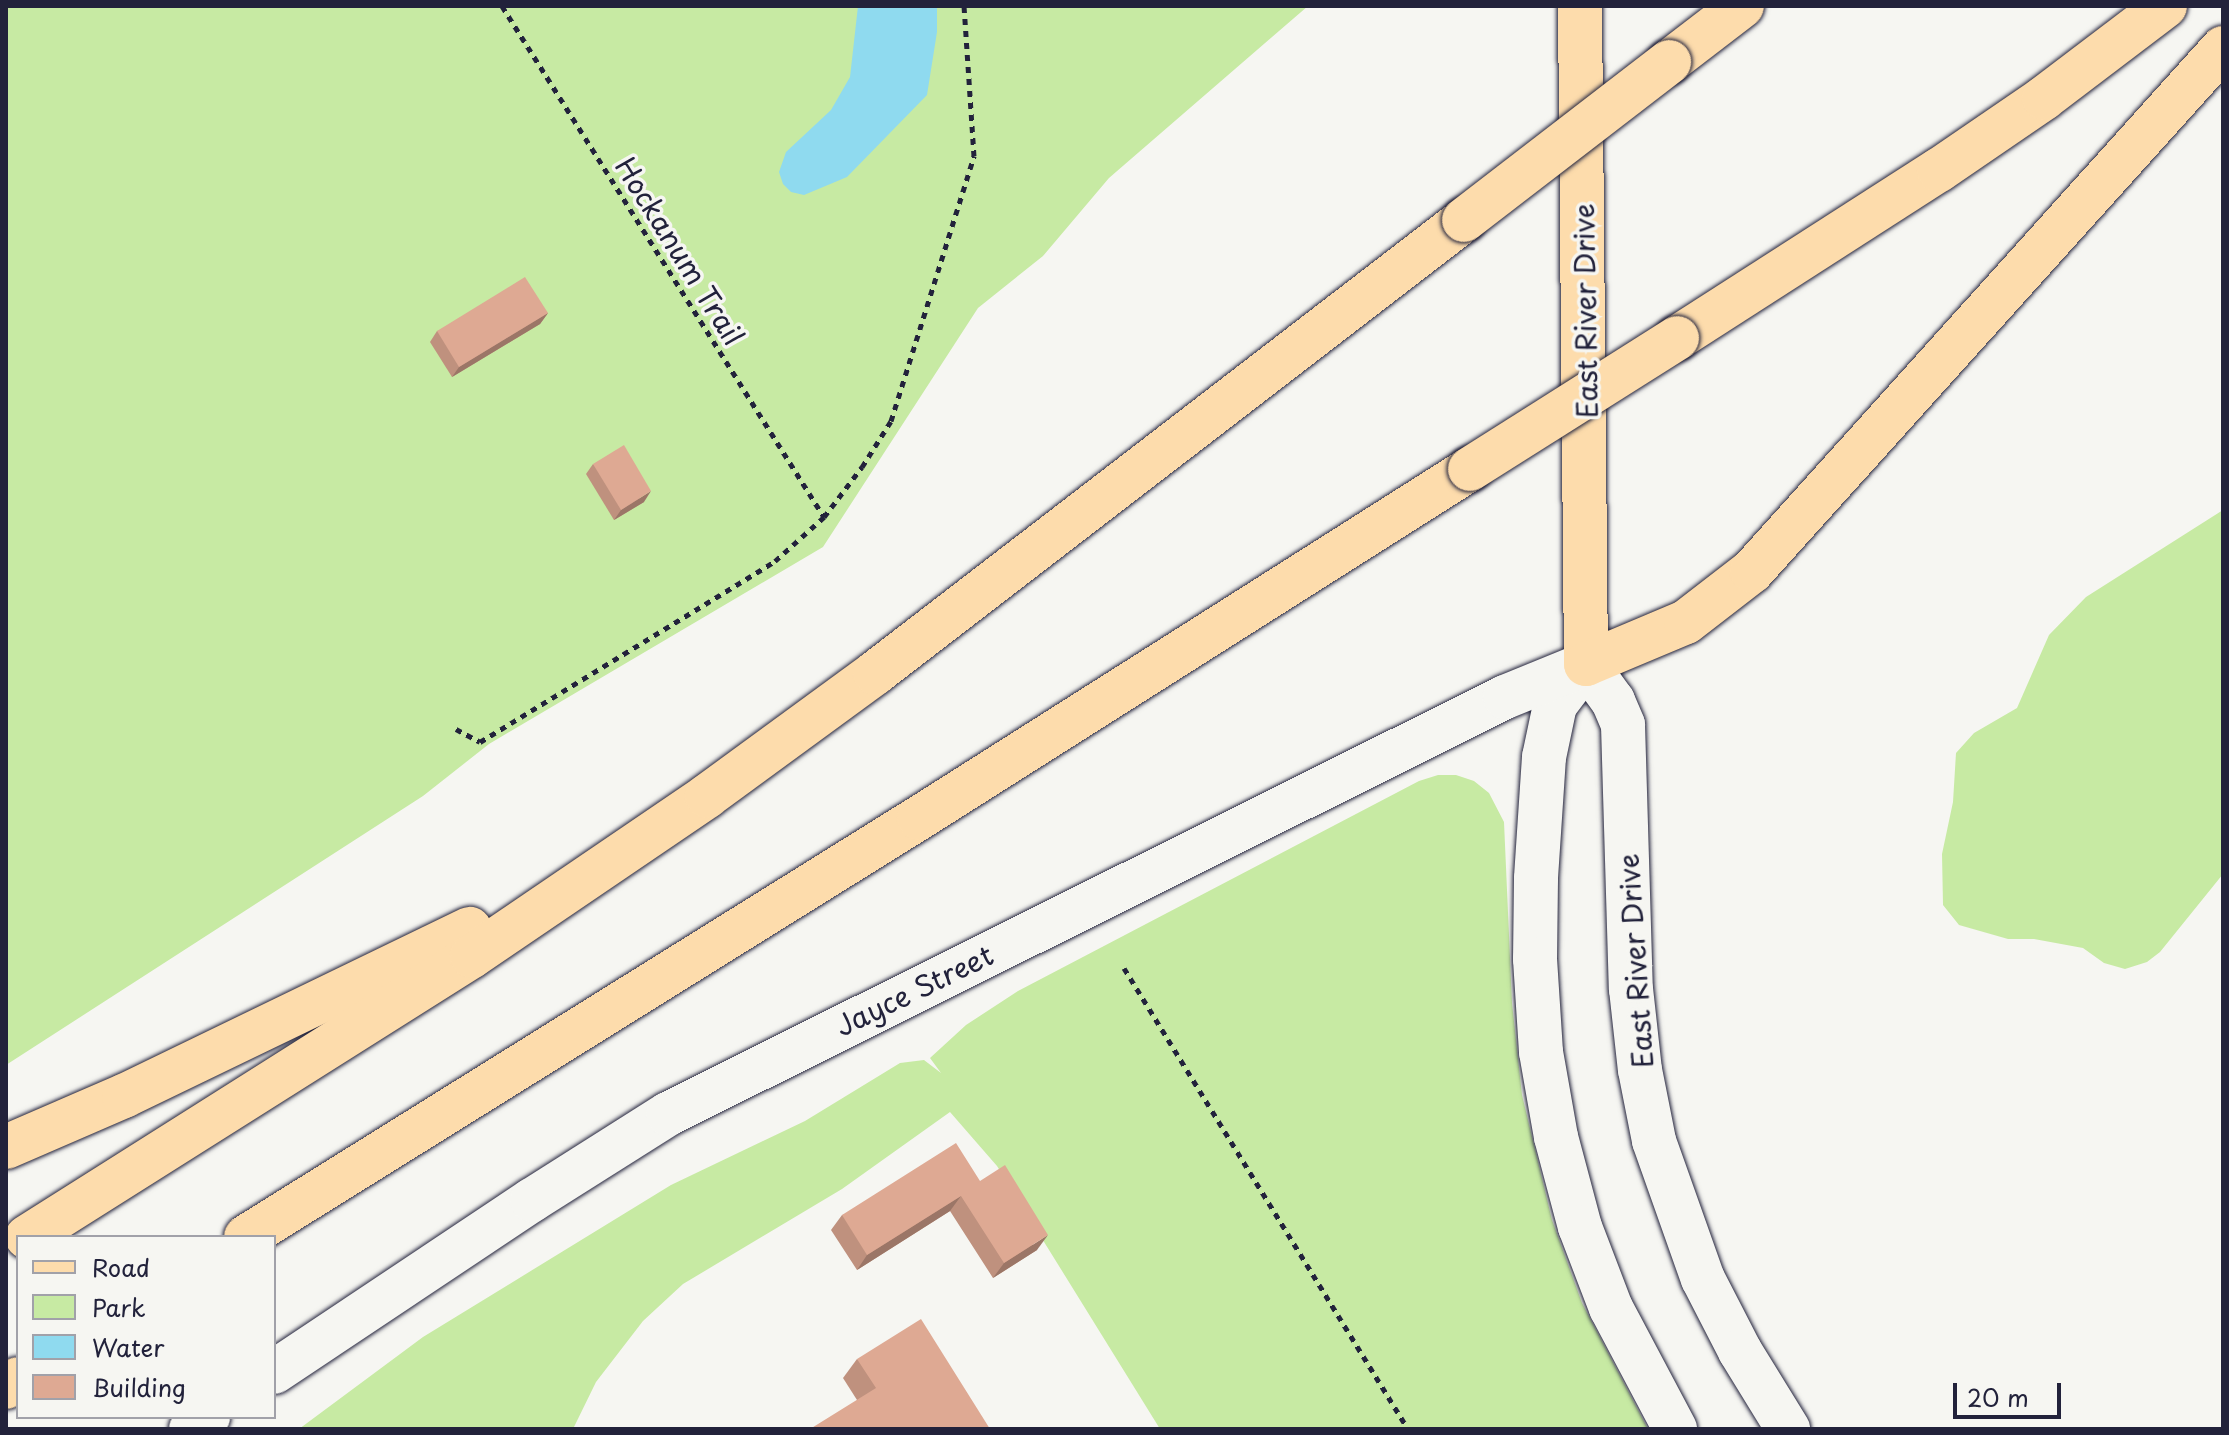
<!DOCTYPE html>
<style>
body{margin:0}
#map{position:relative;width:2229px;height:1435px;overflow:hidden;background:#f6f6f2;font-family:"Playpen Sans",sans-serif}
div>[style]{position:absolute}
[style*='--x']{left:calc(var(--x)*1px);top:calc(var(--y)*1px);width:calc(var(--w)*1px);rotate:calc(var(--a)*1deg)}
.green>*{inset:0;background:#c7eaa3}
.water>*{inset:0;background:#8fdaef}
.path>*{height:5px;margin-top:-2.5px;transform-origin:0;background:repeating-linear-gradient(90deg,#22223b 0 6px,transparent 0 12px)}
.roads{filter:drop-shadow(0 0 2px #22223b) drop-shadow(0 0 2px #22223b)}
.minor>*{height:44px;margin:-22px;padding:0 22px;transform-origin:22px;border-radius:22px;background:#f6f6f2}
.major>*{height:44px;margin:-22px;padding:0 22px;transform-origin:22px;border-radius:22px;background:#fddcac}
.highway>*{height:44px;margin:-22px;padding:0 22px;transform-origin:22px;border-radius:22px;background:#fddcac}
.bridges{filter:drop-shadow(0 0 2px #22223b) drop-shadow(0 0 2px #22223b)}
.highway-bridge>*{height:44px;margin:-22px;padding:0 22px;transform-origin:22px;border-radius:22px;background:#fddcac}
.wall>*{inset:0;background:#bf917e}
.shaded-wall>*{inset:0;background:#9b7667}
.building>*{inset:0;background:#dea993}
span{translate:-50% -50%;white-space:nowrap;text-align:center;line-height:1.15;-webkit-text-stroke:7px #f6f6f2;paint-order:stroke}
.street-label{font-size:28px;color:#22223b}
.frame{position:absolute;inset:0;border:8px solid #22223b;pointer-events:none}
.legend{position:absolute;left:16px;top:1235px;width:260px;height:184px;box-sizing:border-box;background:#f6f6f2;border:2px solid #a1a1a9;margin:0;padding:10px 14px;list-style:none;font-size:24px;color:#22223b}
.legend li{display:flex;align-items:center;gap:16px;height:40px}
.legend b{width:40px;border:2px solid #a1a1a9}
.scale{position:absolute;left:1953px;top:1383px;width:108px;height:36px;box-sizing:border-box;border:4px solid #22223b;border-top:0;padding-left:10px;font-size:24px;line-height:28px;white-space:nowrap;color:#22223b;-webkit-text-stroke:6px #f6f6f2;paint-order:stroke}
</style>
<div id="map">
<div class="green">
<div style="clip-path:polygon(6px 6px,1308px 6px,1109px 178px,1043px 256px,978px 308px,823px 547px,489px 744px,423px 796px,6px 1065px)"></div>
<div style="clip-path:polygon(2223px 510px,2223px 874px,2160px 952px,2147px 962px,2125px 969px,2104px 963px,2083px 948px,2034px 939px,2008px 939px,1959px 925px,1943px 905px,1942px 854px,1953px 802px,1956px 753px,1974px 733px,2017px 708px,2049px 635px,2086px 597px)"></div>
<div style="clip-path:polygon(1438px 775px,1456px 775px,1474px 781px,1489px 793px,1504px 822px,1512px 1003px,1522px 1095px,1552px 1220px,1582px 1303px,1648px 1429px,1160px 1429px,997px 1166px,950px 1112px,842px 1189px,683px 1284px,643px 1321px,596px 1382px,573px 1429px,299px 1429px,423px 1337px,671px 1185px,805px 1121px,900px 1063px,924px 1060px,941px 1073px,930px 1058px,966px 1025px,1018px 991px,1419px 781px)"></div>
</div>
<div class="water">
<div style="clip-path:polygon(858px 6px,937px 6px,937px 32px,927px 95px,847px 177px,804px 195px,791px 192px,783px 184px,779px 172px,786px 152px,831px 110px,850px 77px)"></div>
</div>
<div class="path">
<div style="--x:502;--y:6;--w:604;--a:57.78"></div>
<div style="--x:456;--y:729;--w:27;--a:28"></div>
<div style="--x:480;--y:742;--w:346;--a:-31.5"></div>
<div style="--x:775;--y:561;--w:66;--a:-41.9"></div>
<div style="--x:824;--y:517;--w:63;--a:-52.8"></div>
<div style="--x:862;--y:467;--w:54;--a:-57.8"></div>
<div style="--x:891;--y:421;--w:278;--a:-72.6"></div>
<div style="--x:974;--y:156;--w:150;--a:-93.8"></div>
<div style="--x:1124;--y:968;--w:541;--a:58.36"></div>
</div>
<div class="roads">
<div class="minor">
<div style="--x:1586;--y:664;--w:46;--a:53.9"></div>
<div style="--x:1613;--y:701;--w:26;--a:67"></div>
<div style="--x:1623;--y:725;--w:264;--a:88.3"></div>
<div style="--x:1631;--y:989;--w:81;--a:83.7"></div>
<div style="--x:1640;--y:1070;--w:72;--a:78.8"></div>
<div style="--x:1654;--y:1141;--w:146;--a:70.5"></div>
<div style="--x:1703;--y:1279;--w:81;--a:62.8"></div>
<div style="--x:1740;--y:1351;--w:92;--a:58.4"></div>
<div style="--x:1586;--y:664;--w:51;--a:127.1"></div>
<div style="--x:1555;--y:705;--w:53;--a:101.9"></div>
<div style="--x:1544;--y:757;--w:122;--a:93.8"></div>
<div style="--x:1536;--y:879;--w:80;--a:90.7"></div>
<div style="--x:1535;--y:959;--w:93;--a:86.3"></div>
<div style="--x:1541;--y:1052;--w:86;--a:80"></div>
<div style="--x:1556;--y:1137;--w:93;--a:75.1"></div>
<div style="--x:1580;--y:1227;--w:87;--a:69.1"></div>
<div style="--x:1611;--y:1308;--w:137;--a:62.1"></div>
<div style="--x:274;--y:1372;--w:310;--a:-33.7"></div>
<div style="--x:532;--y:1200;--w:161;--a:-32.3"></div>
<div style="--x:668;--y:1114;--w:935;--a:-26.48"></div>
<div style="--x:1505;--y:697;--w:87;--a:-22.2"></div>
<div style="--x:191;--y:1429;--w:21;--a:-35"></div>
</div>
<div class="major">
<div style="--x:1580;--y:6;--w:658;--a:89.48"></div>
</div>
<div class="highway">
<div style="--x:1669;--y:62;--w:92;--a:-37.5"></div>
<div style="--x:1677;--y:338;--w:311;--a:-32.7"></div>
<div style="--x:1939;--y:170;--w:127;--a:-34.4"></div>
<div style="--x:2044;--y:98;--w:152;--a:-37.2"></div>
<div style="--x:1586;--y:664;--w:108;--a:-22.8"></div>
<div style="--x:1686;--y:622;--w:83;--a:-37.7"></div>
<div style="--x:1752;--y:571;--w:704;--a:-47.99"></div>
<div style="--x:6;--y:1147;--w:129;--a:-23.4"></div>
<div style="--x:124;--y:1096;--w:384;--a:-25.8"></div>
<div style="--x:27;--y:1237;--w:526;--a:-32.27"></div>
<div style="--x:472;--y:956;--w:284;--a:-34.2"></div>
<div style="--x:707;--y:796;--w:208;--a:-36.2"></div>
<div style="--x:875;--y:673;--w:743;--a:-37.56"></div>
<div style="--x:246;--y:1237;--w:793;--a:-31.91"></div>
<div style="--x:919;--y:818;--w:652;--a:-32.35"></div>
<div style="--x:6;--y:1387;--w:14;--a:-34"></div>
</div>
</div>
<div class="bridges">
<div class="highway-bridge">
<div style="--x:1464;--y:220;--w:259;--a:-37.6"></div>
<div style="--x:1470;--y:469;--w:245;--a:-32.3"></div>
</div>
</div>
<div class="wall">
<div style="clip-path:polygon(548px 313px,540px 324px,452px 377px,430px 342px,437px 331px)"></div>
<div style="clip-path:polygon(593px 464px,644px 502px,614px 520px,586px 474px)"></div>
<div style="clip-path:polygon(980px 1181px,1037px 1250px,993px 1278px,950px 1211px,857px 1270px,831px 1230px,842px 1215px)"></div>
<div style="clip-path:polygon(857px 1359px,990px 1429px,857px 1400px,843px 1378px)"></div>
</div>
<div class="shaded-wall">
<div style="clip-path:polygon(548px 313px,540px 324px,452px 377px,459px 367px)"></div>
<div style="clip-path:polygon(651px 491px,644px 502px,614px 520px,621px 510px)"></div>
<div style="clip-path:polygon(961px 1196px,950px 1211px,857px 1270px,867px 1255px)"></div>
<div style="clip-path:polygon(1048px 1235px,1037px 1250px,993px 1278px,1004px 1263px)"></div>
</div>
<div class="building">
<div style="clip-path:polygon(525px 277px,548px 313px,459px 367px,437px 331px)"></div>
<div style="clip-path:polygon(624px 445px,651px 491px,621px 510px,593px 464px)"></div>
<div style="clip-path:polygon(956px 1143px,980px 1181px,1005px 1165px,1048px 1235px,1004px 1263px,961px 1196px,867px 1255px,842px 1215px)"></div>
<div style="clip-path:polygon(921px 1319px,990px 1429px,810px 1429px,876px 1388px,857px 1359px)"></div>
</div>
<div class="street-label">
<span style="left:680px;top:251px;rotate:58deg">Hockanum Trail</span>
<span style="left:1585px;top:311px;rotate:-91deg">East River Drive</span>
<span style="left:1635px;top:961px;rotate:-94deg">East River Drive</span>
<span style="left:914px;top:990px;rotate:-26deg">Jayce Street</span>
</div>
<div class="frame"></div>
<ul class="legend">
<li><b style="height:10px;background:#fddcac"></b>Road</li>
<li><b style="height:22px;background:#c7eaa3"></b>Park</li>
<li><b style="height:22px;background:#8fdaef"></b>Water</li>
<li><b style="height:22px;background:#dea993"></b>Building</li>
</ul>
<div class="scale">20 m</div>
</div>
